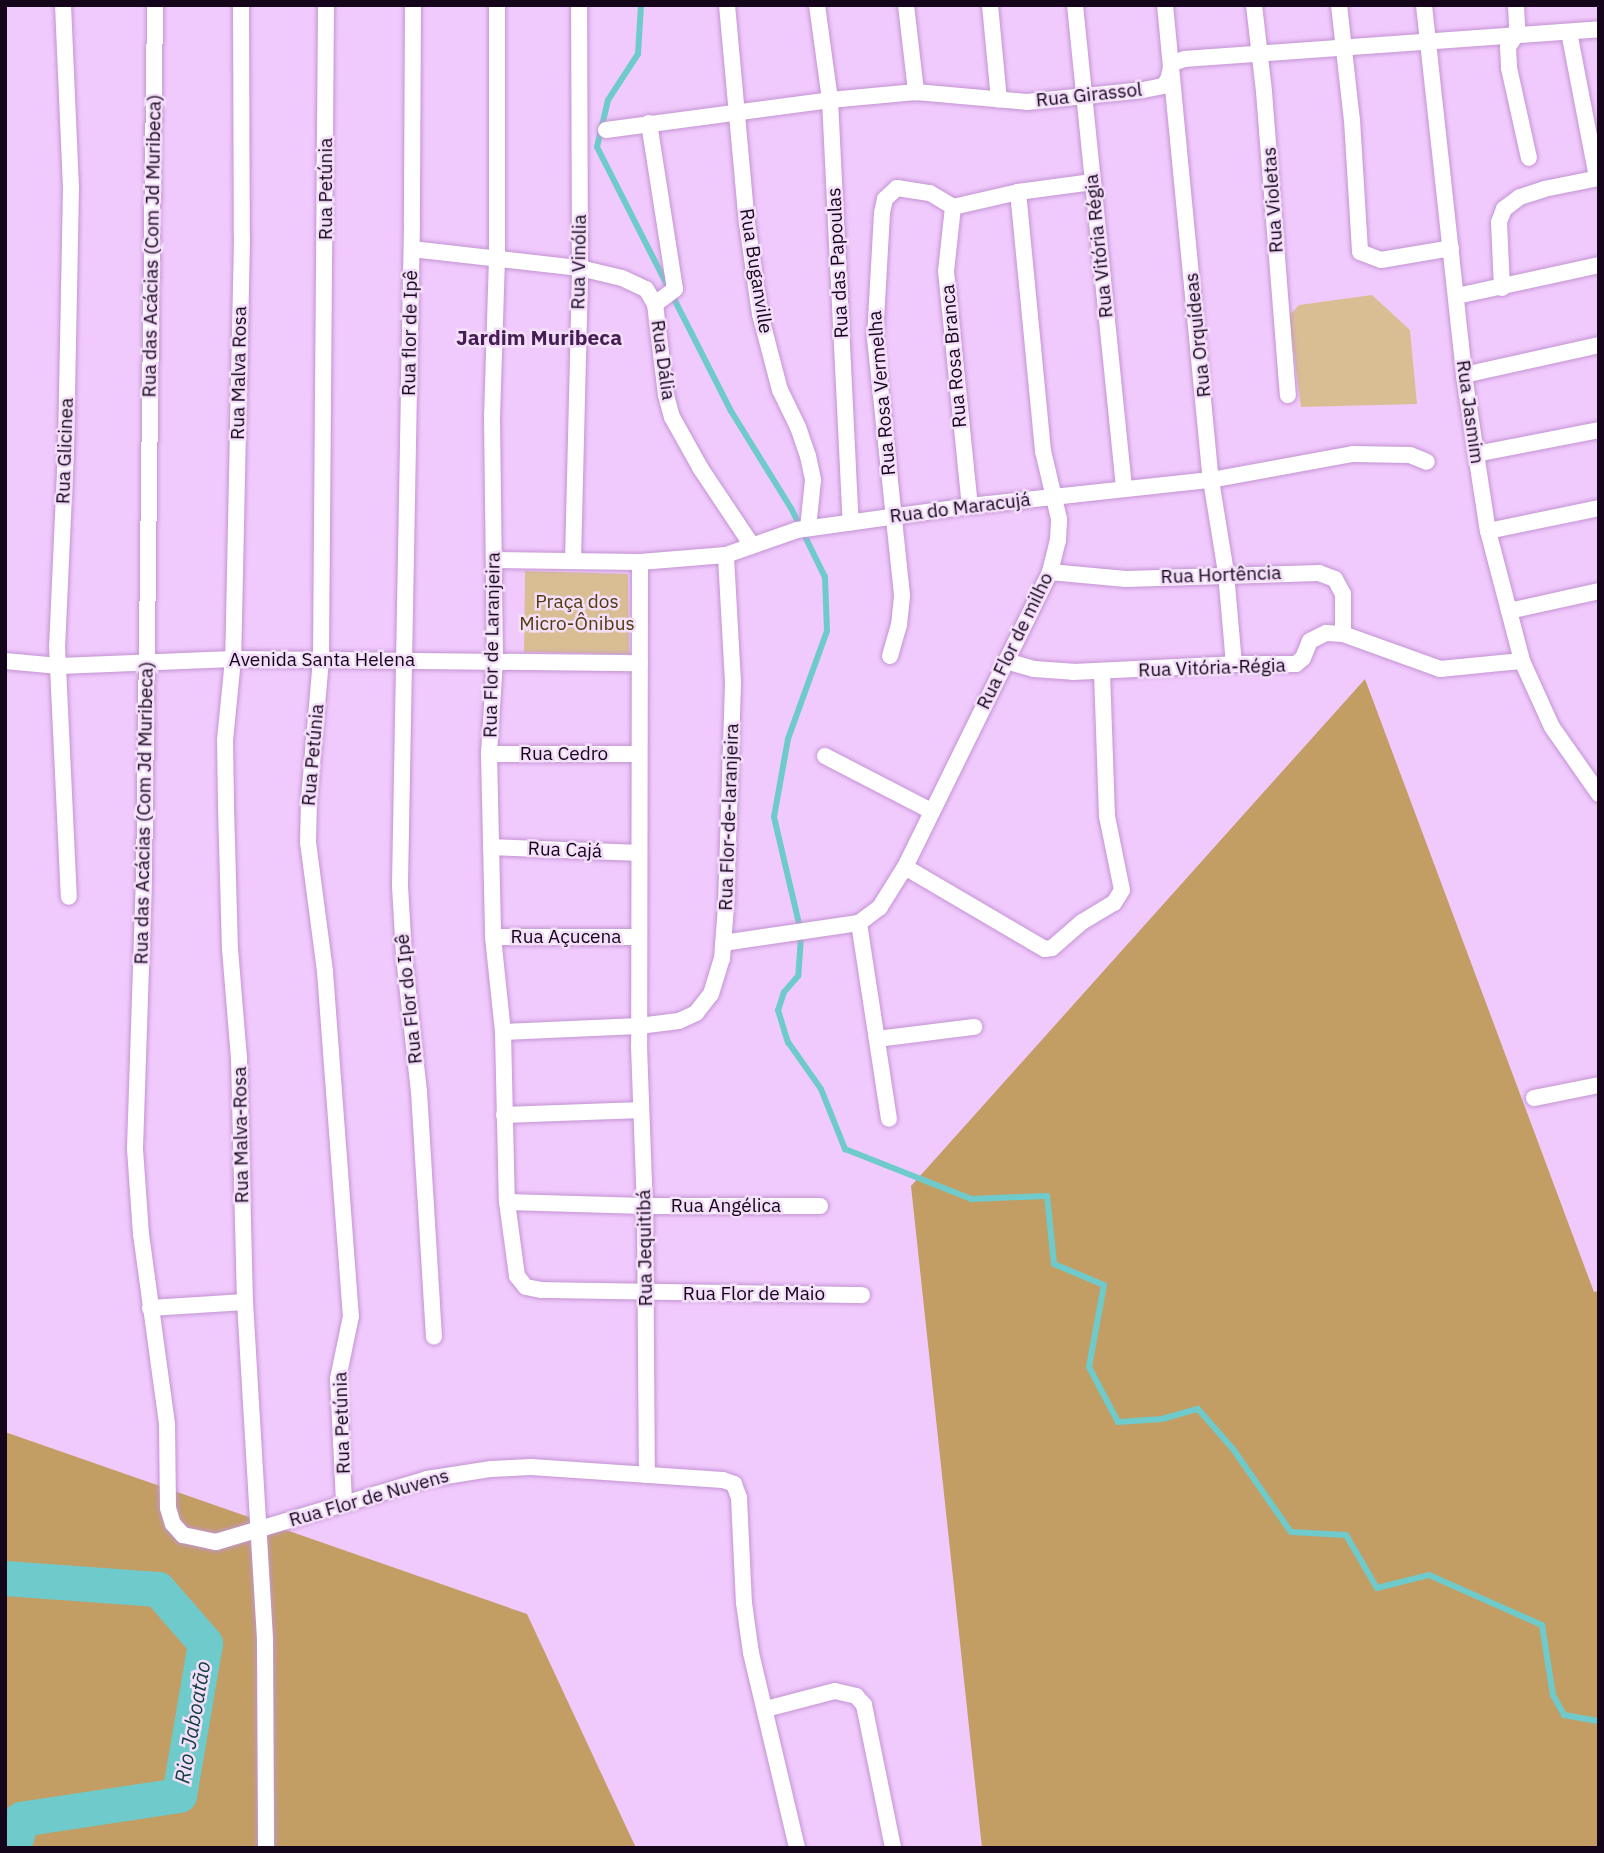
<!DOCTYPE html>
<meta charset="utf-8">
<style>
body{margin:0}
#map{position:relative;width:1604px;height:1853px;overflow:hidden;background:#f1cafd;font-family:"IBM Plex Sans",sans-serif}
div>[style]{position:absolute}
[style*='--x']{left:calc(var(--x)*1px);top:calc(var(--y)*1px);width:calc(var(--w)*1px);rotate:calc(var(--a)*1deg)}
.green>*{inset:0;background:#d9be94}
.forest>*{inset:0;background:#c29e64}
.stream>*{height:6px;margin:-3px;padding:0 3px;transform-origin:3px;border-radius:3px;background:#6fcacc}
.river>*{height:35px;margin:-17.5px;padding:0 17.5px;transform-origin:17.5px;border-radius:17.5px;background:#6fcacc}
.roads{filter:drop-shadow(0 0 2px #c394d2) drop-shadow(0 0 2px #c394d2)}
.minor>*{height:16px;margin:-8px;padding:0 8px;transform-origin:8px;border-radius:8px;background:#fff}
span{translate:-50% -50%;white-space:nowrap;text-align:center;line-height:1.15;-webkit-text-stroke:5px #f3dff9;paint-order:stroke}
.street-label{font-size:19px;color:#15051a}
.park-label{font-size:19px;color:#533909}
.neighbourhood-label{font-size:21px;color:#461d52;font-weight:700}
.water-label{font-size:21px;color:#113d3e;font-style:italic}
.frame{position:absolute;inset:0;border:7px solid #15051a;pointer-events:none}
</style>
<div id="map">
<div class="green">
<div style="clip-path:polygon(1372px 295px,1410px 330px,1417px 404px,1301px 407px,1289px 316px,1299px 305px)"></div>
<div style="clip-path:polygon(525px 571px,628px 574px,629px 654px,524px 652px)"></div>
</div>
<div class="forest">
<div style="clip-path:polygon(1365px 679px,1594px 1292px,1599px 1291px,1599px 1848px,982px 1848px,911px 1186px)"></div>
<div style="clip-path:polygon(5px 1432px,527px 1614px,636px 1848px,5px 1848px)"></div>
</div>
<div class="stream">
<div style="--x:641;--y:5;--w:49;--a:93.5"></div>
<div style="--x:638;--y:54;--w:55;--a:123.1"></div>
<div style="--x:608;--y:100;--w:48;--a:103.2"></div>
<div style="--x:597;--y:147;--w:296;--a:63.1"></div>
<div style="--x:731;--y:411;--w:114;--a:58.3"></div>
<div style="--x:791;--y:508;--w:77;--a:63.8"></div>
<div style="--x:825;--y:577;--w:54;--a:87.9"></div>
<div style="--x:827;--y:631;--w:115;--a:109.9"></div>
<div style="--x:788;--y:739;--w:79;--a:100.2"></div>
<div style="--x:774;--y:817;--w:110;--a:76.8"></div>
<div style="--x:801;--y:937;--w:39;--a:94"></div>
<div style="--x:798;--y:976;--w:21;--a:131"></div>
<div style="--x:784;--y:992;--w:19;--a:108"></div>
<div style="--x:778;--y:1010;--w:34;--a:73"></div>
<div style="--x:788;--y:1042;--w:57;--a:54.9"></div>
<div style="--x:821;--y:1089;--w:65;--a:68.2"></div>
<div style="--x:845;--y:1149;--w:136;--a:21.6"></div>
<div style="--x:971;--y:1199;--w:76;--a:-2.3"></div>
<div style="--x:1047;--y:1196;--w:68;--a:84.1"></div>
<div style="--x:1054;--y:1264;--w:54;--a:22.8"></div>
<div style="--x:1104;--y:1285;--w:83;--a:100.4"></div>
<div style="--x:1089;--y:1367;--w:62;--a:62.2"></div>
<div style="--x:1118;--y:1422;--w:44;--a:-3.9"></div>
<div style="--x:1162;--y:1419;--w:37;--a:-16"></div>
<div style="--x:1198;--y:1409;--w:53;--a:48.8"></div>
<div style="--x:1233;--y:1449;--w:101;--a:55.1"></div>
<div style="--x:1291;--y:1532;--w:55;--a:3.1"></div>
<div style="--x:1346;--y:1535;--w:61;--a:59.7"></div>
<div style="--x:1377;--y:1588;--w:54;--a:-14"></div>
<div style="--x:1429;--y:1575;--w:124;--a:23.9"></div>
<div style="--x:1542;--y:1625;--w:71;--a:81.1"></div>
<div style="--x:1553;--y:1695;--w:23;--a:61"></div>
<div style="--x:1564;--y:1715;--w:36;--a:10"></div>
</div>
<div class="river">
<div style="--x:5;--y:1578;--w:153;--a:4.1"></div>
<div style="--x:158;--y:1589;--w:72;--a:49"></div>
<div style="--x:205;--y:1643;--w:154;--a:99.7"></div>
<div style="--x:179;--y:1795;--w:160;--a:171.4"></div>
<div style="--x:21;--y:1819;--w:30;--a:105"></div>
</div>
<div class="roads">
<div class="minor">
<div style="--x:63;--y:5;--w:182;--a:87.5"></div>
<div style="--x:71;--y:187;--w:263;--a:91.1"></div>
<div style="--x:66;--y:450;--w:196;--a:92.6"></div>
<div style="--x:57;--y:646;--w:251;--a:87.3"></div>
<div style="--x:155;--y:5;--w:872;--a:90.72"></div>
<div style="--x:144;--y:877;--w:272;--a:91.9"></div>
<div style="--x:135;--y:1149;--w:85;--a:86"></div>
<div style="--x:141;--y:1234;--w:193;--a:82.2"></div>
<div style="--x:167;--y:1425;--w:83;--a:89.3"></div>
<div style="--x:168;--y:1508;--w:17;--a:73"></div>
<div style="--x:173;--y:1524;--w:15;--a:48"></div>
<div style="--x:183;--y:1535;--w:34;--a:12"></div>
<div style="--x:216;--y:1542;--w:220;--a:-16.6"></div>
<div style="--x:427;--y:1479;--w:65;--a:-8.9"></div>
<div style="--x:491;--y:1469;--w:40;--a:-2.9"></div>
<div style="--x:531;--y:1467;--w:192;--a:3.9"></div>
<div style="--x:723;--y:1480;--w:12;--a:20"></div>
<div style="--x:734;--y:1484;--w:15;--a:70"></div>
<div style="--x:739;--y:1498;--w:105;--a:87.3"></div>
<div style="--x:744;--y:1603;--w:50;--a:82"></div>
<div style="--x:751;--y:1653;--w:200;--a:76.7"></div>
<div style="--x:241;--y:5;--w:233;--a:89.8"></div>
<div style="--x:242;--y:238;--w:421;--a:91.2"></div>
<div style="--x:233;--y:659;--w:81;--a:95.6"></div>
<div style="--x:225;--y:740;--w:67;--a:89.1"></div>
<div style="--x:226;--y:807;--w:142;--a:88.4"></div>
<div style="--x:230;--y:949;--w:109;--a:85.3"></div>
<div style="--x:239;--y:1058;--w:244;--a:88.6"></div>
<div style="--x:245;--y:1302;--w:340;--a:86.6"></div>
<div style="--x:265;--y:1641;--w:207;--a:89.7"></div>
<div style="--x:326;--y:5;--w:654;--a:90.44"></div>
<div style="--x:321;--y:659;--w:141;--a:94.9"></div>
<div style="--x:309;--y:799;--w:43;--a:91.3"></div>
<div style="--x:308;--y:842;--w:131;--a:82.5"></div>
<div style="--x:325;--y:972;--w:345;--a:85.7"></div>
<div style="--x:351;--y:1316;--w:64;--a:101.7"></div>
<div style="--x:338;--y:1379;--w:122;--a:87.2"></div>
<div style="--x:413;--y:5;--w:218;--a:90.3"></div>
<div style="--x:412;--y:223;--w:663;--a:91.04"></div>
<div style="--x:400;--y:886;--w:70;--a:86.7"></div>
<div style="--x:404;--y:956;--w:137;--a:83.7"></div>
<div style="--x:419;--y:1092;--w:245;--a:86.5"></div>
<div style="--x:497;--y:5;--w:253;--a:90"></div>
<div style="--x:497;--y:258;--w:159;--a:91.8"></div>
<div style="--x:492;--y:417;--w:243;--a:89.3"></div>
<div style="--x:495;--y:660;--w:94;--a:93.7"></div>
<div style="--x:489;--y:754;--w:183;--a:88.7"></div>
<div style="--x:493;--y:937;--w:96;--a:84"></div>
<div style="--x:503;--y:1032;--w:170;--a:88.7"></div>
<div style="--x:507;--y:1202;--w:75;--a:82.3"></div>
<div style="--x:517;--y:1276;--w:14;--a:51"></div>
<div style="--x:526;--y:1287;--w:16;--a:11"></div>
<div style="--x:542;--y:1290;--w:320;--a:0.9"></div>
<div style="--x:727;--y:5;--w:219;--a:84.8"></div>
<div style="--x:747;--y:223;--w:92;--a:81.9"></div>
<div style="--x:760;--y:314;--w:79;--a:75.3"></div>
<div style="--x:780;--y:390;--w:41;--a:64.1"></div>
<div style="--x:798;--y:427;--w:31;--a:71"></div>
<div style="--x:808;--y:456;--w:25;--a:78"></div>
<div style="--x:813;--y:480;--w:48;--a:95.9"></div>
<div style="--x:817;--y:5;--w:96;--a:82.2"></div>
<div style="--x:830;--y:100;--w:423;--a:87.2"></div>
<div style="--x:906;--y:5;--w:88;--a:83.4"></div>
<div style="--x:990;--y:5;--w:95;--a:84.6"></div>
<div style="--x:1075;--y:5;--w:484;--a:84.2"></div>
<div style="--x:1165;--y:5;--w:477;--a:84.5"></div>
<div style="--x:1211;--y:480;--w:94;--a:80.8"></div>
<div style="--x:1226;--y:573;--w:91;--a:85"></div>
<div style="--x:1254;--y:5;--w:88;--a:83.4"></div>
<div style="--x:1264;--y:92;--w:304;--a:85.5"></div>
<div style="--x:1339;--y:5;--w:116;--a:83.6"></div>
<div style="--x:1352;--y:120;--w:132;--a:86.5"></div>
<div style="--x:1360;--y:252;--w:22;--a:21"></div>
<div style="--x:1381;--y:260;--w:71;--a:-9.7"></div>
<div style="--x:1424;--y:5;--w:372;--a:83.8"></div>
<div style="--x:1464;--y:375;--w:158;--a:81.3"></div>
<div style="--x:1488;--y:531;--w:134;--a:75.3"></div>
<div style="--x:1522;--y:661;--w:72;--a:65.6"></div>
<div style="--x:1552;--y:727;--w:82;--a:55"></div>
<div style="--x:1516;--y:5;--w:21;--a:87"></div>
<div style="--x:1517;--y:26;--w:9;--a:96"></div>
<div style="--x:1516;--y:35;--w:14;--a:124"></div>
<div style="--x:1508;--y:47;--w:21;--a:87"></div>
<div style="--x:1509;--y:68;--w:92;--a:77.5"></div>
<div style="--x:1569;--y:32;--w:149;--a:79.1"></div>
<div style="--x:649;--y:123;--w:168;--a:81.1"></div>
<div style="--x:675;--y:289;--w:25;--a:143"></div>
<div style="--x:606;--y:130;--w:226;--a:-7.6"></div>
<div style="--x:830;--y:100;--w:86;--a:-5.3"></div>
<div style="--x:916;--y:92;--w:111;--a:5.1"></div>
<div style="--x:1027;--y:102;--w:117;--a:-5.9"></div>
<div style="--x:1143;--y:90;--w:20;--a:-11"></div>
<div style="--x:1163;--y:86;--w:8;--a:-50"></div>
<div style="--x:1168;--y:80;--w:17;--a:-77"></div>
<div style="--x:1172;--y:63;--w:14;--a:-17"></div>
<div style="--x:1185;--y:59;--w:415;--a:-4.1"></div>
<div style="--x:953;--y:207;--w:64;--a:96.2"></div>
<div style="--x:946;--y:271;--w:236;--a:84.2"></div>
<div style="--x:953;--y:207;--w:67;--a:-13"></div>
<div style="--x:1018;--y:192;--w:75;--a:-7.7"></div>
<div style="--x:412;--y:249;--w:169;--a:6.5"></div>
<div style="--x:580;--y:268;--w:43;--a:13.4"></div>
<div style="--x:622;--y:278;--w:26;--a:25"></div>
<div style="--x:646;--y:289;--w:17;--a:59"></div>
<div style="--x:655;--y:304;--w:92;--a:83.1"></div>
<div style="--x:666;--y:395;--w:23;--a:75"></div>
<div style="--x:672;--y:417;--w:60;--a:60.9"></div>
<div style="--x:701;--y:469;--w:90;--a:56.3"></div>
<div style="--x:1502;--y:288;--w:66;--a:-92.6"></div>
<div style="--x:1499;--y:222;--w:14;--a:-69"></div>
<div style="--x:1504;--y:209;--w:20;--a:-37"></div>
<div style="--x:1520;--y:197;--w:25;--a:-18"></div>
<div style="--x:1544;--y:189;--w:56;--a:-11.3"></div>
<div style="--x:1457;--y:296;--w:145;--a:-12.3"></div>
<div style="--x:1464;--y:375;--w:138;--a:-12.5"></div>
<div style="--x:1476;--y:454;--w:125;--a:-11"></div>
<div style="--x:1488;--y:531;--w:113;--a:-11.7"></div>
<div style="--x:494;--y:560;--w:146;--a:0.8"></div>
<div style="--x:640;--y:562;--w:86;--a:-4.7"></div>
<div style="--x:726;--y:555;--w:75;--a:-19.4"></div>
<div style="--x:797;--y:530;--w:175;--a:-7.9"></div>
<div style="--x:970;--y:506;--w:242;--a:-6.2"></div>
<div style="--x:1211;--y:480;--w:144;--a:-10.4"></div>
<div style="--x:1353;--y:454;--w:57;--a:1"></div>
<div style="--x:1410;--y:455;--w:18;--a:22"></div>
<div style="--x:573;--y:561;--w:293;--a:-88.6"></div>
<div style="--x:580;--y:268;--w:263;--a:-90.2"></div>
<div style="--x:640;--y:562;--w:484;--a:90.1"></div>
<div style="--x:639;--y:1046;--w:160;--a:87.9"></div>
<div style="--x:645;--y:1206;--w:269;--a:89.6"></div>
<div style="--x:1050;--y:572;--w:76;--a:5.3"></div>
<div style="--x:1126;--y:579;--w:193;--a:-1.8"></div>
<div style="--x:1319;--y:573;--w:17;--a:21"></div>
<div style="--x:1335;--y:579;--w:17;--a:62"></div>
<div style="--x:1343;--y:594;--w:40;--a:90"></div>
<div style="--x:1509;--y:611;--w:92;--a:-12.5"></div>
<div style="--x:890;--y:656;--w:32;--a:-74"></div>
<div style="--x:899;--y:625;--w:30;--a:-84"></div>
<div style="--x:902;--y:595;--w:258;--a:-96"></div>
<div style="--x:875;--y:338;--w:125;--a:-86.8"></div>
<div style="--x:882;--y:213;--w:14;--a:-78"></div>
<div style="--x:885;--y:199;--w:16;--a:-43"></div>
<div style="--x:897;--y:188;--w:33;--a:9"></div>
<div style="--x:930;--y:193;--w:27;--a:31"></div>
<div style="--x:5;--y:661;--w:54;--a:5.3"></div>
<div style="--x:59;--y:666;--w:174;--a:-2.3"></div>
<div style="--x:233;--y:659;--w:407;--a:0.6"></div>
<div style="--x:1006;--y:661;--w:29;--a:16"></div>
<div style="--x:1034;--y:669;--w:39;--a:4"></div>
<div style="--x:1073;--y:672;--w:161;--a:-2.8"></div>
<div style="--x:1234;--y:664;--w:62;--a:0"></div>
<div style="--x:1296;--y:664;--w:9;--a:-41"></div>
<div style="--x:1303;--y:658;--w:18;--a:-68"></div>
<div style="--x:1310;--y:641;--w:18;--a:-27"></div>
<div style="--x:1326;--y:633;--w:17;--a:3"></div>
<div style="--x:1343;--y:634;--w:103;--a:19.8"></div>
<div style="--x:1440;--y:669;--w:82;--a:-5.6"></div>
<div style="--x:489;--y:754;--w:149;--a:0"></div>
<div style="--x:825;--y:756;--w:119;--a:27.4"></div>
<div style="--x:491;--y:847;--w:148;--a:2.3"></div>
<div style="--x:905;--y:867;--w:162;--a:30.4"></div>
<div style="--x:1045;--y:949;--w:7;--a:-8"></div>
<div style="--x:1052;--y:948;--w:40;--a:-41"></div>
<div style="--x:1082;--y:922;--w:37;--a:-31"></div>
<div style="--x:1114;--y:903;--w:15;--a:-58"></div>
<div style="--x:1122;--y:890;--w:76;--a:-101.5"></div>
<div style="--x:1107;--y:816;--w:144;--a:-92"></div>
<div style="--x:859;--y:923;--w:198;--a:81.3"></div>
<div style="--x:493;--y:937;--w:145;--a:0"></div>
<div style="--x:723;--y:943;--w:137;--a:-8.4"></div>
<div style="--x:859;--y:923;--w:26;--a:-37"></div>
<div style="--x:880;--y:907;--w:47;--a:-58"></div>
<div style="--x:905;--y:867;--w:329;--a:-63.8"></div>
<div style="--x:1050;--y:572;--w:33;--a:-76"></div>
<div style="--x:1058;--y:540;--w:21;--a:-87"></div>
<div style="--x:1059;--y:519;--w:70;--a:-103.2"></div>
<div style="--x:1043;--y:451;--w:260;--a:-95.5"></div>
<div style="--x:503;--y:1032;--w:136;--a:-2.5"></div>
<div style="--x:639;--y:1026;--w:40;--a:-7.1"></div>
<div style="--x:679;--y:1021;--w:19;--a:-25"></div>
<div style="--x:696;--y:1013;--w:24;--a:-52"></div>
<div style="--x:711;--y:994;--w:37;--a:-73"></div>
<div style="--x:722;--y:959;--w:53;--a:-85.7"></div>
<div style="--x:726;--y:906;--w:224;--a:-88.2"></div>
<div style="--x:733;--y:682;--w:127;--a:-93.2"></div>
<div style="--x:877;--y:1039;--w:98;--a:-7.1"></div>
<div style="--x:1534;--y:1098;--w:66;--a:-11.3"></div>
<div style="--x:504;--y:1115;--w:137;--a:-2.1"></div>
<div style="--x:507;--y:1202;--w:138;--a:1.7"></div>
<div style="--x:645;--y:1206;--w:175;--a:0"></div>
<div style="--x:150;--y:1308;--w:95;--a:-3.6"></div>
<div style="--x:766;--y:1709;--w:71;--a:-14.6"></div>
<div style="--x:835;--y:1691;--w:22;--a:13"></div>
<div style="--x:856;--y:1696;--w:12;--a:48"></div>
<div style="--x:864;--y:1705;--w:146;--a:78.5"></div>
</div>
</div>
<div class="street-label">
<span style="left:1089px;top:95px;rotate:-6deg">Rua Girassol</span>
<span style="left:326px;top:189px;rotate:-90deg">Rua Petúnia</span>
<span style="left:1273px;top:200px;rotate:-94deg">Rua Violetas</span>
<span style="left:152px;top:246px;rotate:-89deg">Rua das Acácias (Com Jd Muribeca)</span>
<span style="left:1099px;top:246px;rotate:-96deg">Rua Vitória Régia</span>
<span style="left:579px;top:262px;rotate:-89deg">Rua Vinólia</span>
<span style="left:838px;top:263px;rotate:-93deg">Rua das Papoulas</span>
<span style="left:756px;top:271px;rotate:81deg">Rua Buganville</span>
<span style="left:410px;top:333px;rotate:-89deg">Rua flor de Ipê</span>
<span style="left:1198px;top:335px;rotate:-96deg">Rua Orquídeas</span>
<span style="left:954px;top:356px;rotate:-95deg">Rua Rosa Branca</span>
<span style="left:663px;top:360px;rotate:82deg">Rua Dália</span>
<span style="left:239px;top:373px;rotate:-89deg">Rua Malva Rosa</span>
<span style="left:882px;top:393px;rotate:-95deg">Rua Rosa Vermelha</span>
<span style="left:1470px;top:412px;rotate:82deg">Rua Jasmim</span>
<span style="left:65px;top:451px;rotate:-88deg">Rua Glicinea</span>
<span style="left:960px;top:508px;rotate:-7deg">Rua do Maracujá</span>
<span style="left:1221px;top:575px;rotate:-2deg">Rua Hortência</span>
<span style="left:1015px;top:641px;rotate:-64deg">Rua Flor de milho</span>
<span style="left:492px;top:645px;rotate:-89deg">Rua Flor de Laranjeira</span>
<span style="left:322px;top:660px">Avenida Santa Helena</span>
<span style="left:1212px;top:668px;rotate:-2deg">Rua Vitória-Régia</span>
<span style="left:564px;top:754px">Rua Cedro</span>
<span style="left:313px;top:755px;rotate:-85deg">Rua Petúnia</span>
<span style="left:144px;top:813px;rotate:-89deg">Rua das Acácias (Com Jd Muribeca)</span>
<span style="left:729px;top:817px;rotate:-88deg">Rua Flor-de-laranjeira</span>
<span style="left:565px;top:850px;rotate:2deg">Rua Cajá</span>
<span style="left:566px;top:937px">Rua Açucena</span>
<span style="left:409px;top:999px;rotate:-96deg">Rua Flor do Ipê</span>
<span style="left:241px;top:1135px;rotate:-91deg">Rua Malva-Rosa</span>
<span style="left:726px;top:1206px">Rua Angélica</span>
<span style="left:645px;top:1248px;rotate:-91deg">Rua Jequitibá</span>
<span style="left:754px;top:1294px">Rua Flor de Maio</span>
<span style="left:342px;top:1423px;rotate:-92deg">Rua Petúnia</span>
<span style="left:369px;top:1498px;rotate:-16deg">Rua Flor de Nuvens</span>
</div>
<div class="park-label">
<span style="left:577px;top:613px">Praça dos<br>Micro-Ônibus</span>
</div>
<div class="neighbourhood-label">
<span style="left:539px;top:337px">Jardim Muribeca</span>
</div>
<div class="water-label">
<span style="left:192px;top:1722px;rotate:-80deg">Rio Jaboatão</span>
</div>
<div class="frame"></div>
</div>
